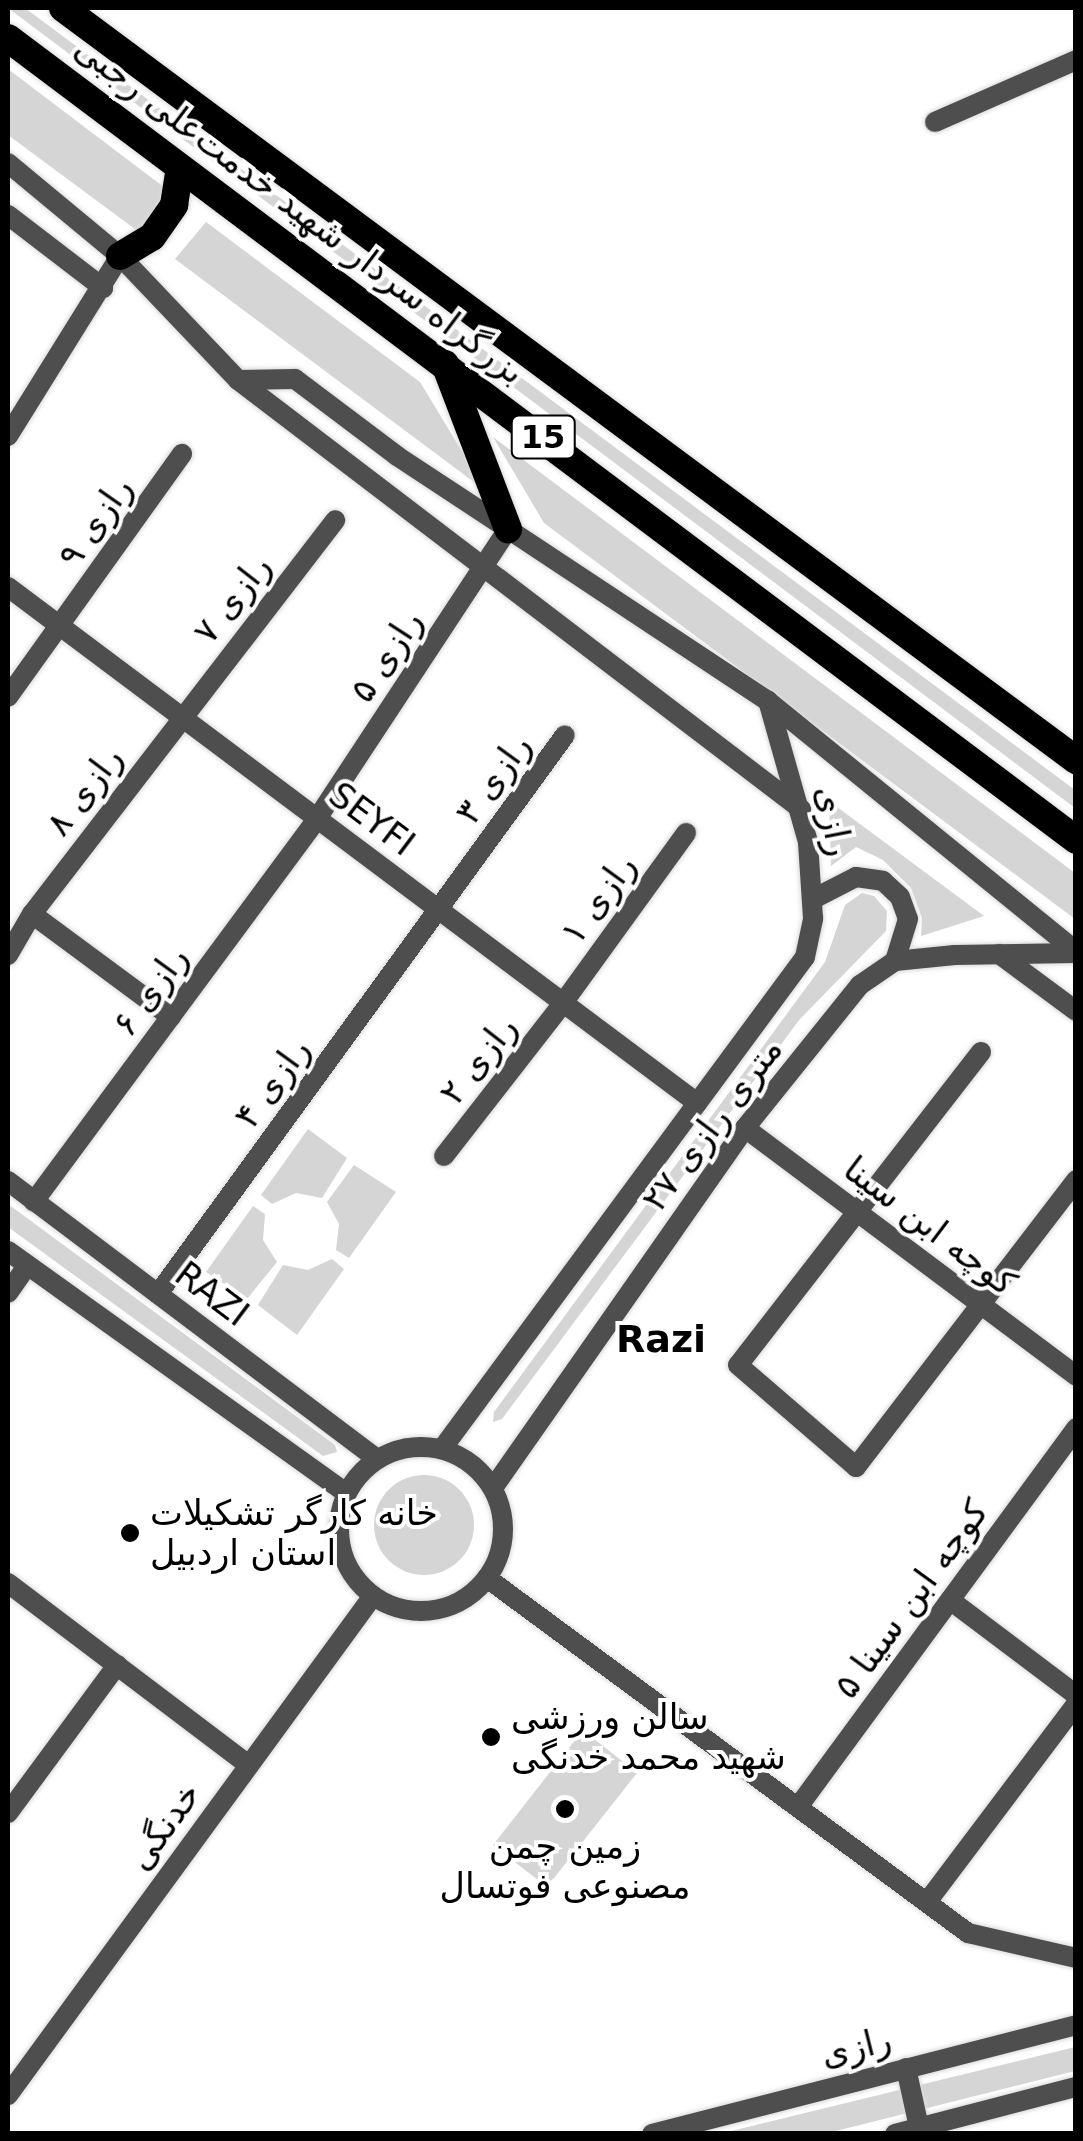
<!DOCTYPE html>
<meta charset="utf-8">
<style>
body{margin:0}
#map{position:relative;width:1083px;height:2141px;overflow:hidden;background:#fff;font-family:"DejaVu Sans",Vazirmatn,sans-serif}
div>[style]{position:absolute}
[style*='--x']{left:calc(var(--x)*1px);top:calc(var(--y)*1px);width:calc(var(--w)*1px);rotate:calc(var(--a)*1deg)}
.green>*{inset:0;background:#d5d5d5}
.round{border-radius:50%}
.roads{filter:drop-shadow(0 0 2px #dbdbdb) drop-shadow(0 0 2px #dbdbdb)}
.minor>*{height:20px;margin:-10px;padding:0 10px;transform-origin:10px;border-radius:10px;background:#4e4e4e}
.minor>.ring{margin:-10px;padding:0;box-sizing:content-box;background:none;border:20px solid #4e4e4e;border-radius:50%}
.tertiary>*{height:20px;margin:-10px;padding:0 10px;transform-origin:10px;border-radius:10px;background:#4e4e4e}
.trunk>*{height:28px;margin:-14px;padding:0 14px;transform-origin:14px;border-radius:14px;background:#000}
.dots>*{width:28px;height:28px;translate:-50% -50%;box-sizing:border-box;border:5px solid #fff;border-radius:50%}
span{translate:-50% -50%;white-space:nowrap;text-align:center;line-height:1.15;-webkit-text-stroke:8px #fff;paint-order:stroke}
.shield-label span{padding:2px 8px;background:#fff;border:2px solid;border-radius:8px;-webkit-text-stroke-width:0}
.shield-label{font-size:32px;color:#000;font-weight:700}
.street-label{font-size:35px;color:#000}
.poi-label{font-size:35px;color:#000}
.left{translate:0 -50%;text-align:left}
.neighbourhood-label{font-size:38px;color:#000;font-weight:700}
.frame{position:absolute;inset:0;border:10px solid #000;pointer-events:none}
</style>
<div id="map">
<div class="green">
<div style="clip-path:polygon(8px 8px,25px 8px,1075px 790px,1075px 808px)"></div>
<div style="clip-path:polygon(8px 69px,169px 191px,139px 232px,8px 135px)"></div>
<div style="clip-path:polygon(206px 222px,420px 382px,486px 491px,175px 259px)"></div>
<div style="clip-path:polygon(493px 437px,1075px 873px,1075px 919px,544px 523px)"></div>
<div style="clip-path:polygon(829px 801px,984px 916px,921px 936px,922px 918px,911px 888px,883px 860px,856px 847px,831px 866px)"></div>
<div style="clip-path:polygon(862px 893px,874px 896px,887px 911px,886px 931px,800px 1019px,502px 1419px,493px 1422px,494px 1412px,825px 962px,845px 905px)"></div>
<div style="clip-path:polygon(308px 1129px,347px 1158px,322px 1198px,296px 1193px,272px 1204px,261px 1195px)"></div>
<div style="clip-path:polygon(354px 1165px,396px 1192px,349px 1258px,336px 1250px,339px 1224px,327px 1202px)"></div>
<div style="clip-path:polygon(8px 1204px,335px 1445px,337px 1452px,323px 1456px,8px 1227px)"></div>
<div style="clip-path:polygon(253px 1206px,265px 1214px,263px 1240px,277px 1262px,247px 1299px,206px 1272px)"></div>
<div style="clip-path:polygon(332px 1259px,344px 1269px,297px 1335px,258px 1305px,283px 1265px,308px 1270px)"></div>
<div class="round" style="left:374px;top:1475px;width:100px;height:100px"></div>
<div style="clip-path:polygon(583px 1730px,637px 1773px,547px 1887px,493px 1845px)"></div>
<div style="clip-path:polygon(1075px 2047px,1075px 2071px,828px 2133px,719px 2134px)"></div>
</div>
<div class="roads">
<div class="minor">
<div style="--x:935;--y:122;--w:154;--a:-23.7"></div>
<div style="--x:8;--y:163;--w:146;--a:39.7"></div>
<div style="--x:120;--y:256;--w:171;--a:46.4"></div>
<div style="--x:238;--y:380;--w:57;--a:-1"></div>
<div style="--x:295;--y:379;--w:128;--a:37"></div>
<div style="--x:397;--y:456;--w:133;--a:33.3"></div>
<div style="--x:508;--y:529;--w:347;--a:123.4"></div>
<div style="--x:317;--y:819;--w:476;--a:126.5"></div>
<div style="--x:8;--y:215;--w:120;--a:37.5"></div>
<div style="--x:238;--y:380;--w:708;--a:37.31"></div>
<div style="--x:8;--y:436;--w:212;--a:-58.1"></div>
<div style="--x:8;--y:587;--w:861;--a:36.83"></div>
<div style="--x:8;--y:697;--w:299;--a:-54.4"></div>
<div style="--x:32;--y:914;--w:173;--a:36.5"></div>
<div style="--x:999;--y:954;--w:96;--a:36.5"></div>
<div style="--x:8;--y:955;--w:48;--a:-59.7"></div>
<div style="--x:32;--y:914;--w:497;--a:-52.4"></div>
<div style="--x:981;--y:1052;--w:396;--a:127.8"></div>
<div style="--x:738;--y:1365;--w:156;--a:40.8"></div>
<div style="--x:856;--y:1467;--w:362;--a:-52.5"></div>
<div style="--x:745;--y:1128;--w:414;--a:36.8"></div>
<div style="--x:444;--y:1156;--w:194;--a:-52.1"></div>
<div style="--x:563;--y:1003;--w:210;--a:-54.1"></div>
<div style="--x:8;--y:1181;--w:462;--a:37"></div>
<div style="--x:8;--y:1251;--w:416;--a:35.6"></div>
<div style="--x:8;--y:1293;--w:33;--a:-55"></div>
<div style="--x:158;--y:1294;--w:691;--a:-53.94"></div>
<div class="ring" style="left:339px;top:1447px;width:144px;height:144px"></div>
<div style="--x:487;--y:1578;--w:598;--a:36.43"></div>
<div style="--x:968;--y:1933;--w:111;--a:13"></div>
<div style="--x:8;--y:1583;--w:302;--a:37.1"></div>
<div style="--x:950;--y:1600;--w:158;--a:37"></div>
<div style="--x:798;--y:1807;--w:470;--a:-53.7"></div>
<div style="--x:8;--y:1813;--w:184;--a:-53.6"></div>
<div style="--x:927;--y:1902;--w:248;--a:-53"></div>
<div style="--x:8;--y:2095;--w:618;--a:-53.82"></div>
</div>
<div class="tertiary">
<div style="--x:508;--y:529;--w:312;--a:33.5"></div>
<div style="--x:768;--y:701;--w:397;--a:39.1"></div>
<div style="--x:813;--y:899;--w:48;--a:-27.1"></div>
<div style="--x:856;--y:877;--w:27;--a:8"></div>
<div style="--x:883;--y:881;--w:23;--a:43"></div>
<div style="--x:900;--y:897;--w:23;--a:70"></div>
<div style="--x:908;--y:919;--w:44;--a:107.2"></div>
<div style="--x:442;--y:1449;--w:611;--a:-53.58"></div>
<div style="--x:805;--y:957;--w:40;--a:-78"></div>
<div style="--x:813;--y:918;--w:76;--a:-93.8"></div>
<div style="--x:808;--y:842;--w:147;--a:-105.8"></div>
<div style="--x:493;--y:1488;--w:439;--a:-55"></div>
<div style="--x:745;--y:1128;--w:184;--a:-51.2"></div>
<div style="--x:860;--y:985;--w:42;--a:-34.4"></div>
<div style="--x:895;--y:961;--w:60;--a:-5.7"></div>
<div style="--x:955;--y:955;--w:121;--a:-0.9"></div>
<div style="--x:906;--y:2068;--w:60;--a:77.6"></div>
<div style="--x:652;--y:2134;--w:438;--a:-14.4"></div>
<div style="--x:895;--y:2134;--w:187;--a:-14.6"></div>
</div>
<div class="trunk">
<div style="--x:63;--y:8;--w:1262;--a:36.59"></div>
<div style="--x:8;--y:38;--w:1336;--a:36.9"></div>
<div style="--x:120;--y:256;--w:37;--a:-31"></div>
<div style="--x:152;--y:237;--w:39;--a:-55"></div>
<div style="--x:174;--y:205;--w:36;--a:-81"></div>
<div style="--x:445;--y:364;--w:177;--a:69.1"></div>
</div>
</div>
<div class="dots">
<div style="left:130px;top:1533px;background:#000"></div>
<div style="left:491px;top:1737px;background:#000"></div>
<div style="left:565px;top:1809px;background:#000"></div>
</div>
<div class="shield-label">
<span style="left:543px;top:437px">15</span>
</div>
<div class="street-label">
<span style="left:300px;top:210px;rotate:37deg">بزرگراه سردار شهید خدمت‌علی رجبی</span>
<span style="left:95px;top:522px;rotate:-55deg">رازی ۹</span>
<span style="left:232px;top:599px;rotate:-52deg">رازی ۷</span>
<span style="left:386px;top:656px;rotate:-57deg">رازی ۵</span>
<span style="left:493px;top:779px;rotate:-54deg">رازی ۳</span>
<span style="left:84px;top:791px;rotate:-53deg">رازی ۸</span>
<span style="left:372px;top:819px;rotate:37deg">SEYFI</span>
<span style="left:834px;top:821px;rotate:79deg">رازی</span>
<span style="left:598px;top:899px;rotate:-54deg">رازی ۱</span>
<span style="left:150px;top:991px;rotate:-54deg">رازی ۶</span>
<span style="left:478px;top:1060px;rotate:-52deg">رازی ۲</span>
<span style="left:272px;top:1083px;rotate:-54deg">رازی ۴</span>
<span style="left:712px;top:1124px;rotate:-53deg">۲۷ متری رازی</span>
<span style="left:930px;top:1226px;rotate:37deg">کوچه ابن سینا</span>
<span style="left:212px;top:1294px;rotate:37deg">RAZI</span>
<span style="left:911px;top:1599px;rotate:-54deg">کوچه ابن سینا ۵</span>
<span style="left:164px;top:1826px;rotate:-54deg">خدنگی</span>
<span style="left:856px;top:2047px;rotate:-14deg">رازی</span>
</div>
<div class="poi-label">
<span class="left" style="left:150px;top:1533px">خانه کارگر تشکیلات<br>استان اردبیل</span>
<span class="left" style="left:511px;top:1737px">سالن ورزشی<br>شهید محمد خدنگی</span>
<span style="left:565px;top:1866px">زمین چمن<br>مصنوعی فوتسال</span>
</div>
<div class="neighbourhood-label">
<span style="left:661px;top:1340px">Razi</span>
</div>
<div class="frame"></div>
</div>
